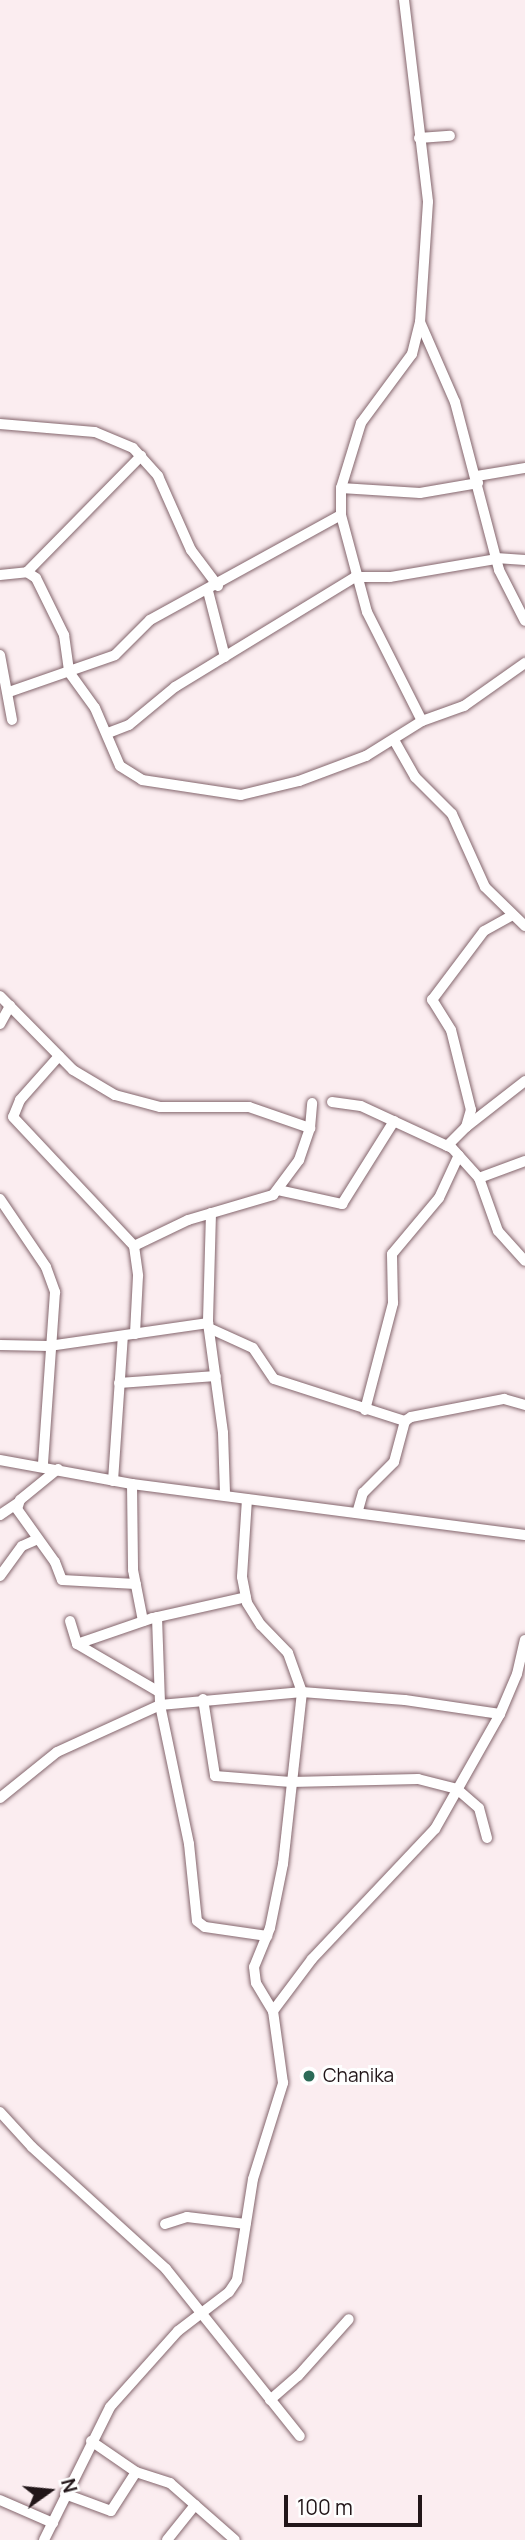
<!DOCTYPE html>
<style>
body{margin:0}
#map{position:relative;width:525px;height:2540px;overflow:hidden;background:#fbedf0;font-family:Manrope,sans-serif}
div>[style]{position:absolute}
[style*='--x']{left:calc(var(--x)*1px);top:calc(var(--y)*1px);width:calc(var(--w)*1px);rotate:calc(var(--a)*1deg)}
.roads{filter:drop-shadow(0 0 2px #84666d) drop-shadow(0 0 2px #84666d)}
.street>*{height:10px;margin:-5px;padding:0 5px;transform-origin:5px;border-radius:5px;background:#fff}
.dots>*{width:19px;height:19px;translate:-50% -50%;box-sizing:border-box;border:4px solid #fefefe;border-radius:50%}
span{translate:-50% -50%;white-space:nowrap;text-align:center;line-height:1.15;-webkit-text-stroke:6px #fefefe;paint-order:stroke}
.poi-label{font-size:19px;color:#221619}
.left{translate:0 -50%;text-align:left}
.north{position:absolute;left:14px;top:2456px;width:70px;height:70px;-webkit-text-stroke:5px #fefefe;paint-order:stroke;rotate:75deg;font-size:19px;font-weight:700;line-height:28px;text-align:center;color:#221619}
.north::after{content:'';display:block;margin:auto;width:24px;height:32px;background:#221619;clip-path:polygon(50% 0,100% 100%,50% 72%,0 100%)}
.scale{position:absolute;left:284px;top:2495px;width:138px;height:32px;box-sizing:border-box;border:4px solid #221619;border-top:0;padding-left:9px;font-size:21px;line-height:24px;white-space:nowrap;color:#221619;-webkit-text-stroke:5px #fefefe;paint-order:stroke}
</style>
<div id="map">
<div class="roads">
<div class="street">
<div style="--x:404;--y:0;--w:203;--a:83.2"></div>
<div style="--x:428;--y:202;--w:120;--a:93.8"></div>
<div style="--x:420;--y:322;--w:33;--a:104"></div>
<div style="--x:412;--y:354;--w:86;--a:126.5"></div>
<div style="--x:361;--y:423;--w:68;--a:107.1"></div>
<div style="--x:341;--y:488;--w:27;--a:90"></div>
<div style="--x:341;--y:515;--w:100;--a:75"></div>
<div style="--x:367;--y:612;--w:122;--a:63.2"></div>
<div style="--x:419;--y:138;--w:31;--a:-4"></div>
<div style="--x:420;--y:322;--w:87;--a:66.4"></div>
<div style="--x:455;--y:402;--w:174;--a:75.3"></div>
<div style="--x:499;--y:570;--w:57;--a:63"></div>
<div style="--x:0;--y:424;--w:95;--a:4.8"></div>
<div style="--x:95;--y:432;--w:41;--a:22.8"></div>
<div style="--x:133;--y:448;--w:38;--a:48"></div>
<div style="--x:158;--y:476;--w:81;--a:66"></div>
<div style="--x:191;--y:550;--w:45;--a:53.1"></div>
<div style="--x:477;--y:476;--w:49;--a:-9.5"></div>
<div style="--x:341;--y:488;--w:79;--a:3.6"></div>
<div style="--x:420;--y:493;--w:59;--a:-9.8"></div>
<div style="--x:496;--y:558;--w:29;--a:4"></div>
<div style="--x:27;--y:572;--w:163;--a:-45.5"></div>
<div style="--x:0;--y:575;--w:27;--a:-6"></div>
<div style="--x:27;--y:572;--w:11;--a:34"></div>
<div style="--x:36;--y:578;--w:64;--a:63.8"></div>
<div style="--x:64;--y:635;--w:37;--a:82"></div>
<div style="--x:69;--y:672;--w:44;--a:54.2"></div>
<div style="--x:95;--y:708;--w:63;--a:66.7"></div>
<div style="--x:120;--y:766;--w:26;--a:32"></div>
<div style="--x:142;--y:780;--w:100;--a:8.6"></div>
<div style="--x:241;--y:795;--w:60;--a:-13.6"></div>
<div style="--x:299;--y:781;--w:72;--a:-20.5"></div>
<div style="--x:366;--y:756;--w:66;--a:-32"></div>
<div style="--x:422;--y:721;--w:45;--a:-19.7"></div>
<div style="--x:464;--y:706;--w:75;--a:-35.2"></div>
<div style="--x:208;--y:591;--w:68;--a:75.6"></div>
<div style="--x:0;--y:655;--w:66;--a:79.5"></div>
<div style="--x:9;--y:692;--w:112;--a:-19.2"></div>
<div style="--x:115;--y:655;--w:49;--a:-45"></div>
<div style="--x:150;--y:620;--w:218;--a:-28.8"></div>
<div style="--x:108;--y:733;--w:22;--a:-21"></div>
<div style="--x:129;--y:725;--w:60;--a:-39.6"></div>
<div style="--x:175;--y:687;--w:211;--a:-31.4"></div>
<div style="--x:355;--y:577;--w:35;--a:0"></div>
<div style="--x:390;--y:577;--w:108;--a:-9.6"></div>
<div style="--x:394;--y:740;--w:43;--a:60.4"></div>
<div style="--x:415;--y:777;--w:52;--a:45"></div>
<div style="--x:452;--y:814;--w:80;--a:65.7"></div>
<div style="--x:485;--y:887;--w:56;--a:44.3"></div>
<div style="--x:0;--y:996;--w:104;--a:45.4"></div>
<div style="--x:73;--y:1070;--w:49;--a:30.8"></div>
<div style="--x:115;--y:1095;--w:47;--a:14.9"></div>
<div style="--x:160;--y:1107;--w:89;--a:0"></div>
<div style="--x:249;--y:1107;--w:65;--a:19"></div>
<div style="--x:0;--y:1024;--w:21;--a:-61"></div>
<div style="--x:59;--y:1056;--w:59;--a:131.6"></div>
<div style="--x:20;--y:1100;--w:18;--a:112"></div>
<div style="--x:13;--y:1117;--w:177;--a:46.8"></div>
<div style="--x:134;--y:1246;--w:30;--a:82"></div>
<div style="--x:138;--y:1276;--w:58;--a:93"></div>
<div style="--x:332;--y:1102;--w:29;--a:8"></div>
<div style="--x:361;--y:1106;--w:100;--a:24.8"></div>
<div style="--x:452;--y:1148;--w:40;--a:48"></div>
<div style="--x:479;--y:1178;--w:56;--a:70.3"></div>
<div style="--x:498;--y:1231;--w:40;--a:48"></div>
<div style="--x:466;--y:1127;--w:75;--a:-37.9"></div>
<div style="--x:447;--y:1146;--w:27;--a:-45"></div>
<div style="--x:466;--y:1127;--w:18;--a:-74"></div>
<div style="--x:471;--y:1110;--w:82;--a:-104"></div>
<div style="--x:451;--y:1030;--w:36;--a:-122"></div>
<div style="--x:432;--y:1000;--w:86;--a:-53"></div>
<div style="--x:484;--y:931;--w:33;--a:-29"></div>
<div style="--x:479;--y:1178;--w:49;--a:-20.3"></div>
<div style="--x:278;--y:1190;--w:66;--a:12.3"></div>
<div style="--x:342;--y:1204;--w:98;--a:-57.9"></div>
<div style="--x:0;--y:1199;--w:82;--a:55.9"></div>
<div style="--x:46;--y:1267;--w:27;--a:70"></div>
<div style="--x:55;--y:1292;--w:173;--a:94"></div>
<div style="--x:211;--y:1213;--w:110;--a:91.6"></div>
<div style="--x:208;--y:1323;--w:111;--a:82.2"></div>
<div style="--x:223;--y:1433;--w:61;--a:88.1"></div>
<div style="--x:134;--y:1246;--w:60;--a:-25.7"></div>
<div style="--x:188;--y:1220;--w:89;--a:-16.4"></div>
<div style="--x:273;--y:1195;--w:44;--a:-53.4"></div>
<div style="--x:299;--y:1160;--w:34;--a:-71"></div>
<div style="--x:310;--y:1128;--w:25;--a:-85"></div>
<div style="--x:209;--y:1328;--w:48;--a:24.4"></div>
<div style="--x:253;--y:1348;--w:37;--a:56"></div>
<div style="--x:274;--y:1379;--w:138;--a:17.8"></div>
<div style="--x:0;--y:1345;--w:49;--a:1.2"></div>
<div style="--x:49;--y:1346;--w:161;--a:-8.2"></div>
<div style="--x:119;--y:1383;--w:97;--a:-4.1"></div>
<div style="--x:365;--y:1410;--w:111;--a:-75.3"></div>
<div style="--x:393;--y:1303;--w:49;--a:-91.2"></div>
<div style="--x:392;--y:1254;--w:73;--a:-50"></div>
<div style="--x:439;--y:1198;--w:47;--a:-65.1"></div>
<div style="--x:0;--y:1460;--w:134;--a:10.3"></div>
<div style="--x:132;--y:1484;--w:396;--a:7.4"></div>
<div style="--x:58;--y:1469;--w:49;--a:140.8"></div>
<div style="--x:20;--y:1500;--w:9;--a:108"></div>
<div style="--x:17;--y:1509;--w:65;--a:54.4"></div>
<div style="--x:55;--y:1562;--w:19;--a:69"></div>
<div style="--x:62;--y:1580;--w:74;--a:3.1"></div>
<div style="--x:113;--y:1481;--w:145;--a:-86.1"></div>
<div style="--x:132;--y:1484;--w:86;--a:89.3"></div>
<div style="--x:133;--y:1570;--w:52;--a:78.9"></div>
<div style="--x:247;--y:1499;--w:78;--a:93.7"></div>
<div style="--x:242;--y:1577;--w:26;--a:79"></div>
<div style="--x:247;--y:1603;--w:26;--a:58"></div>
<div style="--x:261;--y:1625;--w:39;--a:46"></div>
<div style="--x:288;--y:1653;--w:41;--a:70.3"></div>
<div style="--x:302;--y:1692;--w:173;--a:96.3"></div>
<div style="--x:283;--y:1864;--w:65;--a:101.5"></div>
<div style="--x:270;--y:1928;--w:42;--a:112.3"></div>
<div style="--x:254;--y:1967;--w:16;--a:83"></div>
<div style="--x:256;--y:1983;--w:33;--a:59"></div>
<div style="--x:358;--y:1510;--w:18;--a:-74"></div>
<div style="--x:363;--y:1493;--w:44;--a:-45"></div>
<div style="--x:394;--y:1462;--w:42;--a:-75"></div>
<div style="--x:405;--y:1421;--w:7;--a:-34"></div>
<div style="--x:411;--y:1417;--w:95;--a:-11"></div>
<div style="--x:504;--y:1399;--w:22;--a:16"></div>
<div style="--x:0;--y:1515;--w:22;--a:-34"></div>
<div style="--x:0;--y:1576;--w:37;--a:-54"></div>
<div style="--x:22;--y:1546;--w:17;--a:-24"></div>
<div style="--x:157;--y:1617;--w:88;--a:88"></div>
<div style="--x:160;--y:1705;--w:142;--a:78.2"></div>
<div style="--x:189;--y:1844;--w:77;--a:84.1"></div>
<div style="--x:197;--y:1921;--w:10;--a:37"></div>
<div style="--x:205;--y:1927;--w:63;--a:8.3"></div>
<div style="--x:70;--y:1621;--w:24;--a:73"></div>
<div style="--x:77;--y:1644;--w:95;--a:30.3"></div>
<div style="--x:77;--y:1644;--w:80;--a:-18.9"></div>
<div style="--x:153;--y:1618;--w:95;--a:-12.7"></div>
<div style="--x:203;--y:1699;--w:78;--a:81.1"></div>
<div style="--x:215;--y:1776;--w:76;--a:4.5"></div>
<div style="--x:291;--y:1782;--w:127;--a:-1.4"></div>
<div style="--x:418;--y:1779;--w:40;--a:14.4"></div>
<div style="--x:457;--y:1789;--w:29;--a:41"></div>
<div style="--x:479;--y:1808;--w:31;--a:75"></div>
<div style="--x:0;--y:1798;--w:73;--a:-38.9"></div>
<div style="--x:57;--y:1752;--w:113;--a:-24.5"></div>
<div style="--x:160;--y:1705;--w:143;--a:-5.2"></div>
<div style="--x:302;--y:1692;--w:103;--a:4.4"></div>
<div style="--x:405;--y:1700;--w:96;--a:8.4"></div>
<div style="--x:0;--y:2112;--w:47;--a:47.6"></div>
<div style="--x:32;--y:2147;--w:181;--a:42.3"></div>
<div style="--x:166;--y:2269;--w:214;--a:51.3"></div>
<div style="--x:165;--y:2224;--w:23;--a:-18"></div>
<div style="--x:187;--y:2217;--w:59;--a:6.8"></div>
<div style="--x:270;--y:2400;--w:37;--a:-41"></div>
<div style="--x:298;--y:2376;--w:76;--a:-48.2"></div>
<div style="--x:91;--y:2441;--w:55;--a:34.6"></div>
<div style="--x:136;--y:2472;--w:36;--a:18"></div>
<div style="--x:170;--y:2483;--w:86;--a:41.2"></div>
<div style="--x:65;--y:2494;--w:49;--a:20.3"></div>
<div style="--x:111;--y:2511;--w:46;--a:-57.3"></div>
<div style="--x:0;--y:2500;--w:58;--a:23.5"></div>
<div style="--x:44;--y:2540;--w:148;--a:-63.6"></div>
<div style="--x:110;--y:2407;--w:102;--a:-48.2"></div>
<div style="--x:178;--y:2331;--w:64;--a:-37.4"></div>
<div style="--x:229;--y:2292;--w:14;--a:-56"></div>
<div style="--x:237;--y:2280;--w:102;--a:-81"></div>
<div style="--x:253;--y:2179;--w:101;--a:-72.6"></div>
<div style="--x:283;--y:2083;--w:73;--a:-97.9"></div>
<div style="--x:273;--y:2011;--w:65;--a:-53.1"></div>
<div style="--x:312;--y:1959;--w:179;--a:-46.6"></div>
<div style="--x:435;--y:1829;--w:132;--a:-60.5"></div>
<div style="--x:500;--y:1714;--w:43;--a:-67"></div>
<div style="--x:517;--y:1674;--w:35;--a:-77"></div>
<div style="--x:167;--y:2540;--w:45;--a:-51.3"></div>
</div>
</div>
<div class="dots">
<div style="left:309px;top:2076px;background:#2c6a57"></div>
</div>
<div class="poi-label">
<span class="left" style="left:323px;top:2076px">Chanika</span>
</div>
<div class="north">N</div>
<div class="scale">100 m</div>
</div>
